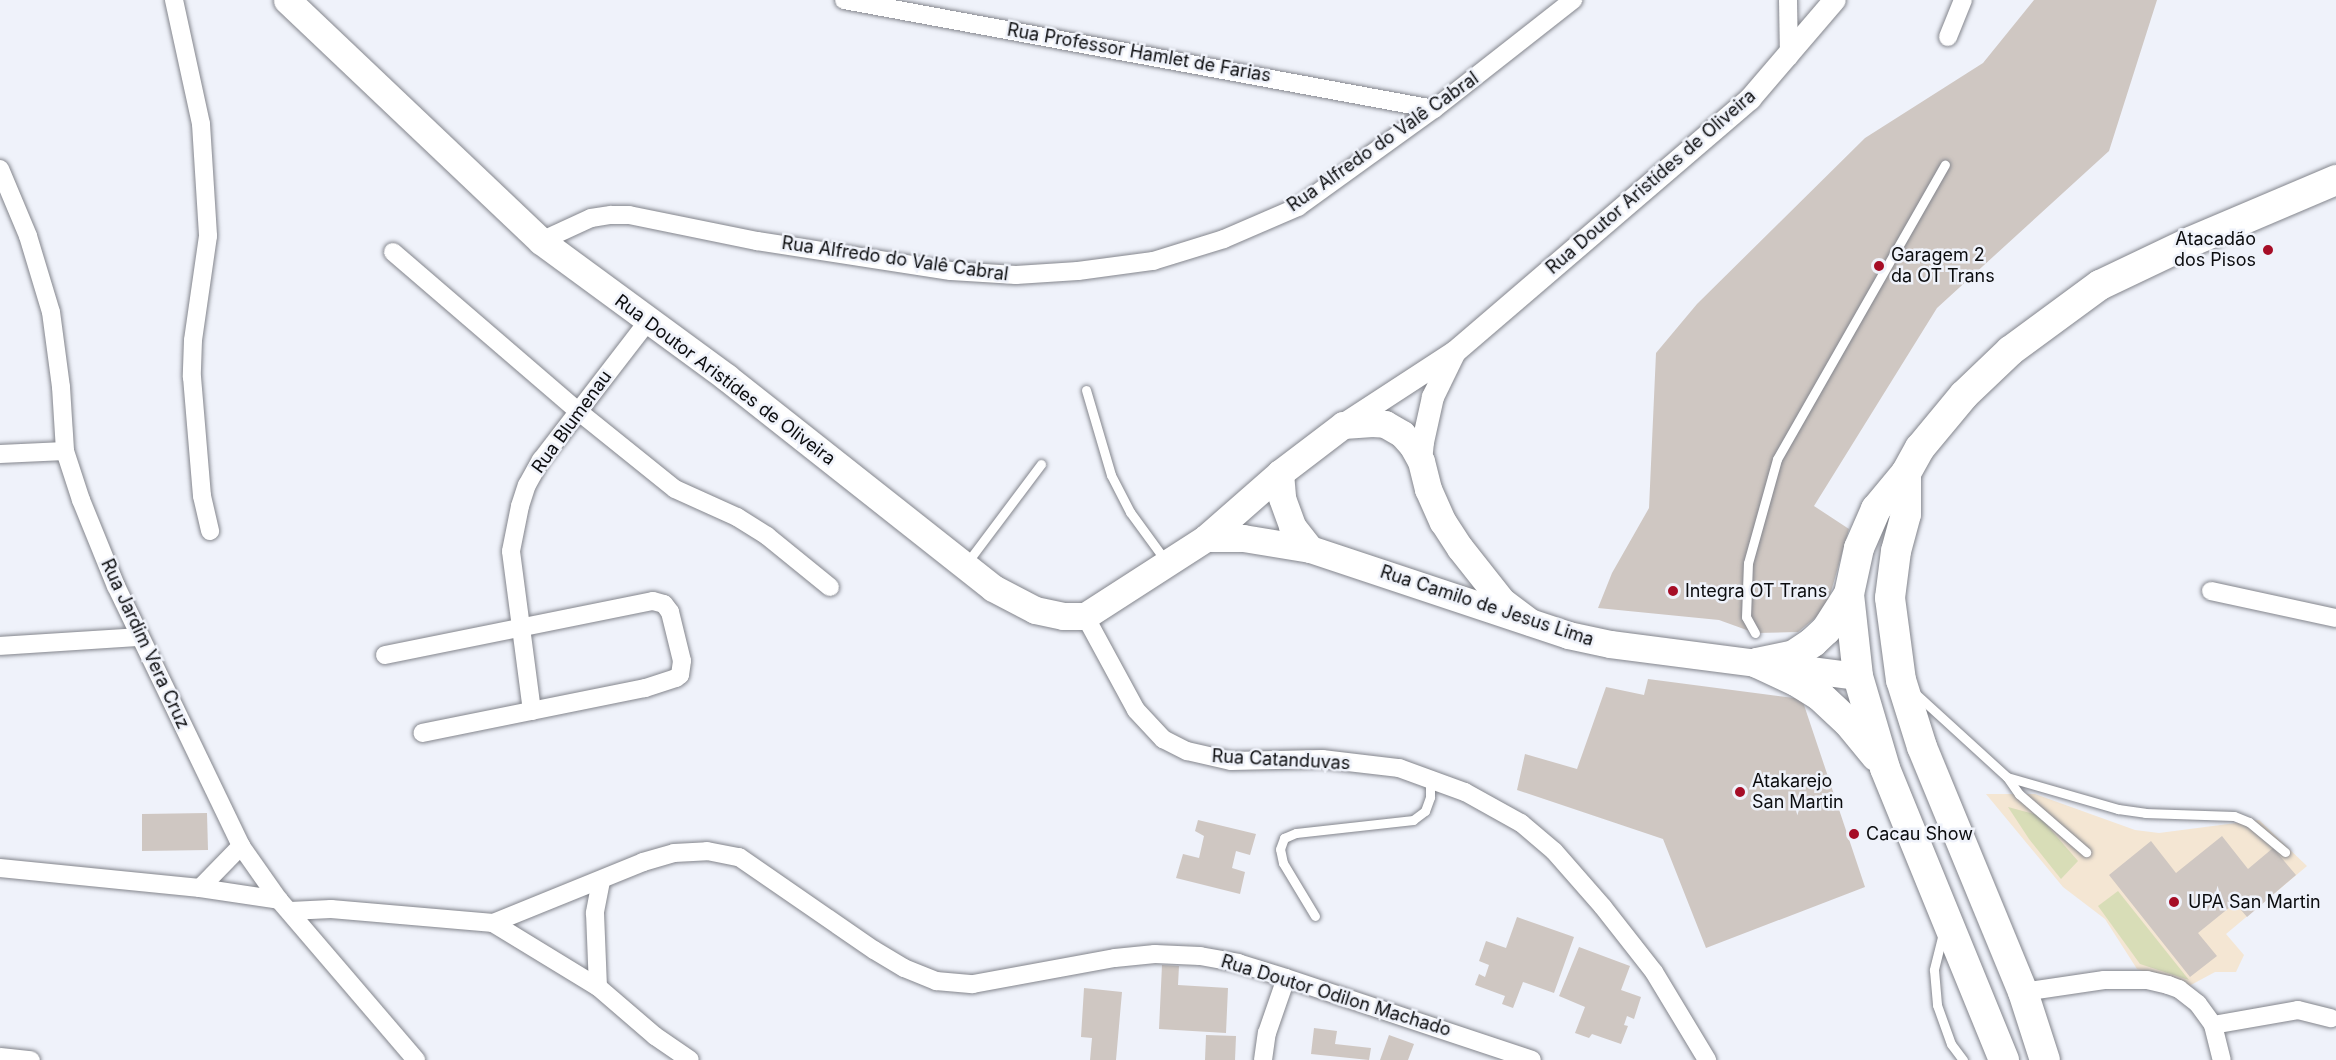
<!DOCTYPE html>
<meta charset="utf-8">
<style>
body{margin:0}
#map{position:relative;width:2336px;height:1060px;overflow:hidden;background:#eff2fa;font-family:Inter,sans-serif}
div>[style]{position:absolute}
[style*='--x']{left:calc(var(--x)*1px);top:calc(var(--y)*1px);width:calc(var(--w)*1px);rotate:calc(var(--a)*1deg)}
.medical>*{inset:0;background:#f4e6d3}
.green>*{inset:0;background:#d8ddb7}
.building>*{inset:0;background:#cfc7c2}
.roads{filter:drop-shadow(0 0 2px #83858c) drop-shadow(0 0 2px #83858c)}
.service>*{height:9px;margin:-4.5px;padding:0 4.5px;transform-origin:4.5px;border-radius:4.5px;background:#fff}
.minor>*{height:18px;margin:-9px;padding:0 9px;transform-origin:9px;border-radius:9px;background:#fff}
.tertiary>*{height:22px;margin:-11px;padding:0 11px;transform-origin:11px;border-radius:11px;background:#fff}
.secondary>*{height:27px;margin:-13.5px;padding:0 13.5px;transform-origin:13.5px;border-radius:13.5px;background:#fff}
.primary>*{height:30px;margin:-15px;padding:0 15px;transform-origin:15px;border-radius:15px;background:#fff}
.dots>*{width:16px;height:16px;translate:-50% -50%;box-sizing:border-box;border:3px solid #eff2fa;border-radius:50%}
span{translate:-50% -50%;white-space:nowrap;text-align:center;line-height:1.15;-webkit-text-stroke:5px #eff2fa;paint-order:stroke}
.street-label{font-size:18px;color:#0b0c0e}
.poi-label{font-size:18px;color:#0b0c0e}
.right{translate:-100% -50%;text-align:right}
.left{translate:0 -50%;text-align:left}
</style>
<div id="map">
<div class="medical">
<div style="clip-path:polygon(1986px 794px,2035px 794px,2135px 830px,2159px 833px,2259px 820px,2307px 866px,2226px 934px,2244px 955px,2236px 972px,2215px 972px,2189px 986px,2137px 969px,2105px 919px,2063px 887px)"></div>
</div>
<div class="green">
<div style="clip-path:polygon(2008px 807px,2038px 815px,2078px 861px,2061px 879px,2029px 839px)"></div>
<div style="clip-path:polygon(2118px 891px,2189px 980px,2140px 964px,2098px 906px)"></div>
</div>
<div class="building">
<div style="clip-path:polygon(2034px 0,2157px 0,2109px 151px,1937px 308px,1814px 506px,1849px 529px,1826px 609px,1798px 632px,1755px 633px,1719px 620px,1598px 608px,1612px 573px,1649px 508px,1656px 353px,1697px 304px,1865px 138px,1983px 63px)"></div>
<div style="clip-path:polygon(1648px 679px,1802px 699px,1865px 887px,1706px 948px,1663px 839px,1517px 790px,1525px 754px,1577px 769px,1606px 687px,1644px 695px)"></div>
<div style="clip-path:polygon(207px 813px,208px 850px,142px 851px,142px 814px)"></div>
<div style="clip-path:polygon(1198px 820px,1256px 834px,1250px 855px,1236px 851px,1232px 868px,1245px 872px,1240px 894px,1176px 878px,1183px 854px,1199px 858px,1204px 836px,1195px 831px)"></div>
<div style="clip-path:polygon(2222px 836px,2248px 869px,2273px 848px,2296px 875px,2247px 917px,2235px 903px,2198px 933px,2217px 956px,2190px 977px,2109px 875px,2151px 841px,2176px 873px)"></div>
<div style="clip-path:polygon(1517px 917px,1574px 937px,1554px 993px,1523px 982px,1513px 1008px,1502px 1004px,1505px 996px,1475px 985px,1479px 974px,1485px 977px,1489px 965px,1479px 961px,1486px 941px,1506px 948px)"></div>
<div style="clip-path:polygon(1579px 947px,1630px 966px,1621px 990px,1641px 997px,1634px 1019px,1627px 1016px,1624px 1025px,1628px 1026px,1621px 1044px,1592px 1034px,1589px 1038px,1575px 1033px,1585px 1007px,1559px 996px)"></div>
<div style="clip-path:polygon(1162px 965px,1179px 966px,1178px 985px,1228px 988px,1226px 1033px,1159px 1029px)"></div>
<div style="clip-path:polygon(1084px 988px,1122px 992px,1116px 1060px,1090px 1060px,1092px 1038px,1081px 1037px)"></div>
<div style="clip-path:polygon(1314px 1028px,1337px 1031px,1335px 1044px,1371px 1048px,1369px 1060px,1311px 1054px)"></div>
<div style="clip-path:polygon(1206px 1035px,1236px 1036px,1235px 1060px,1205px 1060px)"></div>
<div style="clip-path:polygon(1389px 1035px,1414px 1044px,1408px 1060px,1380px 1060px)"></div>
</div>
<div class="roads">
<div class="service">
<div style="--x:1086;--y:390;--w:89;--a:73.6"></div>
<div style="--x:1111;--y:475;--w:42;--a:62.8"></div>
<div style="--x:1130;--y:512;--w:59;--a:53.9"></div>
<div style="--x:966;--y:564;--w:125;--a:-53.1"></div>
<div style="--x:1755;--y:633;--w:18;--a:-119"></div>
<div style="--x:1746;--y:617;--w:54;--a:-87.9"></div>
<div style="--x:1748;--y:563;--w:108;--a:-74.4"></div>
<div style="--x:1777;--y:459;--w:339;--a:-60.3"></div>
<div style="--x:1916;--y:694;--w:123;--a:42.4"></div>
<div style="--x:2007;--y:777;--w:21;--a:55"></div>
<div style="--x:2019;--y:794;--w:89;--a:40.9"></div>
<div style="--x:2007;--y:777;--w:116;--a:16.1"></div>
<div style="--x:2118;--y:809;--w:27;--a:8"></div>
<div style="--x:2145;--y:813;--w:89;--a:1.9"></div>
<div style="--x:2234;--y:816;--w:16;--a:22"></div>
<div style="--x:2249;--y:822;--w:47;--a:39.8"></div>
<div style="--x:1315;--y:916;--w:62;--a:-121.1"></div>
<div style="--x:1283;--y:863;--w:14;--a:-102"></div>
<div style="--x:1280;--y:849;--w:12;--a:-70"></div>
<div style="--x:1284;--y:838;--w:13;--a:-23"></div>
<div style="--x:1296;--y:833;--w:118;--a:-6.3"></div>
<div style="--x:1413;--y:820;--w:15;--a:-37"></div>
<div style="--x:1425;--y:811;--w:15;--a:-70"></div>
<div style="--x:1430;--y:797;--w:19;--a:-90"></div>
<div style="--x:1943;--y:933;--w:38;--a:104"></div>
<div style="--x:1934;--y:970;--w:35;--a:85"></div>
<div style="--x:1937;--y:1005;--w:41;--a:70.3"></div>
<div style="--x:1951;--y:1044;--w:20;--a:53"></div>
</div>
<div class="minor">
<div style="--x:174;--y:0;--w:127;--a:77.7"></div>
<div style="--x:201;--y:124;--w:112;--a:86.4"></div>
<div style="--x:208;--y:236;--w:105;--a:98.2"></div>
<div style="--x:193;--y:340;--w:37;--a:92"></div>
<div style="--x:192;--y:377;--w:119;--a:85.2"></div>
<div style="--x:202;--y:496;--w:36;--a:77"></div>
<div style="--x:844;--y:0;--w:600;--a:10.47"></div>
<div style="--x:1788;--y:0;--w:57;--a:89"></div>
<div style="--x:1948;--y:37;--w:40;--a:-68"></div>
<div style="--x:0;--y:169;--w:73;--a:67.3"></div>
<div style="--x:28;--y:236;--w:79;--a:73.2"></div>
<div style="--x:51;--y:312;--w:76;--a:82.4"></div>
<div style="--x:61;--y:387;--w:64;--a:86.4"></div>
<div style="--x:65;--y:451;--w:52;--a:71.9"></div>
<div style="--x:81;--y:500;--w:93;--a:67.9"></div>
<div style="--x:116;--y:586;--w:288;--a:64.3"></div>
<div style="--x:241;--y:846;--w:66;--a:54.9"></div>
<div style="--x:279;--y:900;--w:211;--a:49.4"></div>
<div style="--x:541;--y:241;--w:55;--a:-24.7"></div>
<div style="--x:591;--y:218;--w:20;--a:-9"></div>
<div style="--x:611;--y:215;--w:18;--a:0"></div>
<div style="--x:629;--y:215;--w:131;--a:11.5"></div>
<div style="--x:757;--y:241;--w:196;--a:8.8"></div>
<div style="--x:951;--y:271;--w:65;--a:3.5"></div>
<div style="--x:1016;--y:275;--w:62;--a:-3.7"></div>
<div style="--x:1078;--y:271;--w:76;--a:-7.6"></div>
<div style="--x:1153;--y:261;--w:74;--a:-17.2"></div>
<div style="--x:1224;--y:239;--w:81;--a:-23.4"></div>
<div style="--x:1298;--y:207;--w:168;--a:-35.8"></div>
<div style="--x:1434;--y:109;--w:177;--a:-38.1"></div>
<div style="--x:393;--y:252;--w:244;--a:40.7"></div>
<div style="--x:578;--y:411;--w:124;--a:38.8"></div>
<div style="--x:675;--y:489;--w:68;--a:24.3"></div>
<div style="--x:737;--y:517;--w:36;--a:32"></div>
<div style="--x:767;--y:536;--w:81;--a:39"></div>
<div style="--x:0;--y:454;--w:65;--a:-2.6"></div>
<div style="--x:2211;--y:591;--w:128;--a:12.2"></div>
<div style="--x:1085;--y:616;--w:107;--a:61.5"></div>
<div style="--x:1136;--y:710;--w:40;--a:47"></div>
<div style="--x:1163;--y:739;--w:27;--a:27"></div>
<div style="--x:1187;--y:751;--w:45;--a:12.8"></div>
<div style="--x:1231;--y:761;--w:91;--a:-1.3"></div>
<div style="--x:1322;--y:759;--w:78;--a:6.7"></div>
<div style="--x:1399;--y:768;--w:70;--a:20"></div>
<div style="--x:1465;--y:792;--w:64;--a:29"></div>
<div style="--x:1521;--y:823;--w:43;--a:40.3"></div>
<div style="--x:1554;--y:851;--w:74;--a:48.8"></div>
<div style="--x:1603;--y:907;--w:83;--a:51.9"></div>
<div style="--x:1654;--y:972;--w:103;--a:58.9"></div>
<div style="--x:0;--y:646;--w:140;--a:-3.7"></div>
<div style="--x:385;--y:655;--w:273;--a:-11.4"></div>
<div style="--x:653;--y:601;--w:11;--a:15"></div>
<div style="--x:664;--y:604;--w:10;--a:53"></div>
<div style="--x:670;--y:612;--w:50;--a:76.2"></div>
<div style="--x:682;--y:661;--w:14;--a:98"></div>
<div style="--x:680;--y:675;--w:5;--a:143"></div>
<div style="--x:676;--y:678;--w:33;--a:162"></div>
<div style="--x:645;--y:688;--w:227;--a:168.6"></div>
<div style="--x:532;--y:711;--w:161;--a:-97.5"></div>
<div style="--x:511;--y:551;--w:46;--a:-78.7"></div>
<div style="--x:520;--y:506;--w:22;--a:-72"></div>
<div style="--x:527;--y:485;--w:29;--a:-61"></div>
<div style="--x:541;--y:460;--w:175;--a:-52.4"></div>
<div style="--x:0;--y:868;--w:201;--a:5.7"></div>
<div style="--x:200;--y:888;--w:59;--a:-45.7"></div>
<div style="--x:601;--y:881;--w:33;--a:101"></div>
<div style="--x:595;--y:913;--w:74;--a:87.7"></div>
<div style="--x:598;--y:987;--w:75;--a:40.7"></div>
<div style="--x:655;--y:1036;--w:42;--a:34.4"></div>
<div style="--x:200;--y:888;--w:80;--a:8.6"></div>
<div style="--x:290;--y:911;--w:41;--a:-2.8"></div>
<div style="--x:331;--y:909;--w:163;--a:4.9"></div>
<div style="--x:493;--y:923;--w:162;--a:-22.1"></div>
<div style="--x:643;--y:862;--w:32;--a:-16"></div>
<div style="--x:674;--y:853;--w:33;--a:-3"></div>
<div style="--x:707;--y:851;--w:33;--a:11"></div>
<div style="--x:739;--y:857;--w:164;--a:34.6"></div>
<div style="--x:874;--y:950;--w:35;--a:31"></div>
<div style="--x:904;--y:968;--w:35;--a:22"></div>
<div style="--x:936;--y:981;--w:37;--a:5"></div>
<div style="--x:973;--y:984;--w:144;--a:-10.4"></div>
<div style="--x:1115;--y:958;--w:40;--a:-5.7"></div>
<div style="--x:1155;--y:954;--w:45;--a:2.5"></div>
<div style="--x:1200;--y:956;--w:39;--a:10"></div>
<div style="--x:1238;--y:963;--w:50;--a:17.4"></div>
<div style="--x:1286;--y:978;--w:259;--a:18.4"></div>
<div style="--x:493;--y:923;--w:123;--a:31.4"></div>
<div style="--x:2023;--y:992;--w:82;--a:-8.4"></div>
<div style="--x:2104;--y:980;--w:43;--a:0"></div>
<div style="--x:2147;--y:980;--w:22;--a:13"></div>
<div style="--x:2168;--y:985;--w:12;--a:20"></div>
<div style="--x:2179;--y:989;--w:24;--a:38"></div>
<div style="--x:2198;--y:1004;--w:26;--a:54"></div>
<div style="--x:2213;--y:1025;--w:36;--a:76"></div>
<div style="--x:2213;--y:1025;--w:86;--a:-10"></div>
<div style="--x:2298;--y:1010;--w:34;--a:14"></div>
<div style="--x:0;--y:1057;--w:31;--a:6"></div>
<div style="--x:1263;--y:1060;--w:27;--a:-82"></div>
<div style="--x:1267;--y:1033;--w:58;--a:-70.9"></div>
</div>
<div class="tertiary">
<div style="--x:1343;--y:425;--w:134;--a:-33.1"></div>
<div style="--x:1455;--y:352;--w:389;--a:-40.6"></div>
<div style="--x:1750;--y:99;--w:130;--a:-49.4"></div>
<div style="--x:1421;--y:461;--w:19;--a:-84"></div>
<div style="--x:1423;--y:442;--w:46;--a:-77.5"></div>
<div style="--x:1433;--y:397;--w:48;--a:-64"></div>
</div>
<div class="secondary">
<div style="--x:287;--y:0;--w:350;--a:43.5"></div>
<div style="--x:541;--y:241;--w:230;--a:36.3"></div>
<div style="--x:726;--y:377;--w:340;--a:38.3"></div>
<div style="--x:993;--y:588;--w:47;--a:27.6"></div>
<div style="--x:1035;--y:610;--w:29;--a:12"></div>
<div style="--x:1063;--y:616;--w:22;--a:0"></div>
<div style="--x:1085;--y:616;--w:144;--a:-32.8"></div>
<div style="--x:1206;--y:538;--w:98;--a:-41.3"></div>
<div style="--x:1280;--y:473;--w:79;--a:-37.3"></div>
<div style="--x:1343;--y:425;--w:29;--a:-4"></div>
<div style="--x:1372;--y:423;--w:13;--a:4"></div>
<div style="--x:1385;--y:424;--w:20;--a:30"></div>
<div style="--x:1402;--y:434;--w:15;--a:48"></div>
<div style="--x:1412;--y:445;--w:18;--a:61"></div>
<div style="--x:1421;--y:461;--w:29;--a:76"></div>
<div style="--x:1428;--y:489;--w:36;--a:66"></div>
<div style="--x:1443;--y:522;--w:31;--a:57"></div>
<div style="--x:1460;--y:548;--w:68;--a:51.6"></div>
<div style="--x:1502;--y:601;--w:35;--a:37"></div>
<div style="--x:1280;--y:473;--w:25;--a:85"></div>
<div style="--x:1282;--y:498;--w:30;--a:70"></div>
<div style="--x:1292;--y:526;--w:29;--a:52"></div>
<div style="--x:1206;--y:538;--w:37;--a:0"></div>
<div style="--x:1243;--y:538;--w:68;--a:9.3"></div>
<div style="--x:1310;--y:549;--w:272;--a:18.4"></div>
<div style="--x:1568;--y:635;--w:43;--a:12.1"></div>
<div style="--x:1610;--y:644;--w:250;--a:7.4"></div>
</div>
<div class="primary">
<div style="--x:1906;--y:473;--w:41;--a:90"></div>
<div style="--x:1906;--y:514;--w:38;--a:105"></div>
<div style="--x:1896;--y:551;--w:47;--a:97.3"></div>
<div style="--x:1890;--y:598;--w:83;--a:82.4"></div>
<div style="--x:1901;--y:680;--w:70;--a:72.6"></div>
<div style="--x:1922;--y:747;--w:265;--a:67.6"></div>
<div style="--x:2023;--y:992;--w:71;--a:72.1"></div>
<div style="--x:1757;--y:663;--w:43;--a:24.8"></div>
<div style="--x:1796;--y:681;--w:28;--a:32"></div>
<div style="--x:1820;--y:696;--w:38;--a:43"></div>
<div style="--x:1848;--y:722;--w:44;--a:50.5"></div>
<div style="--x:1757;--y:663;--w:38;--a:-12"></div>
<div style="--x:1794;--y:655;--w:23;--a:-34"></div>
<div style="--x:1813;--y:642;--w:18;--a:-43"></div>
<div style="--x:1826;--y:630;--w:43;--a:-57.4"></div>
<div style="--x:2004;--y:1060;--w:315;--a:-112.2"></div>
<div style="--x:1885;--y:768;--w:96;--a:-106.4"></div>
<div style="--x:1858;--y:676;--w:82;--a:-96.3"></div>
<div style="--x:1849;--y:594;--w:47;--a:-77.7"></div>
<div style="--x:1859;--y:548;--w:43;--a:-66.4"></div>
<div style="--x:1876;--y:509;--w:47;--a:-50.2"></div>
<div style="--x:1906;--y:473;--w:29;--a:-61"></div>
<div style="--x:1920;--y:448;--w:69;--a:-50.3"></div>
<div style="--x:1964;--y:395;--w:64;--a:-43.7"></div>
<div style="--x:2010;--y:351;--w:112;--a:-36.3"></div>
<div style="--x:2100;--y:285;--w:100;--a:-25.5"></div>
<div style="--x:2190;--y:242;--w:159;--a:-23"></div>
</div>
</div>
<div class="dots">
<div style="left:2268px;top:250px;background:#a60d26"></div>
<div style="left:1879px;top:266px;background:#a60d26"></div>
<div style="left:1673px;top:591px;background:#a60d26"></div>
<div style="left:1740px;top:792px;background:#a60d26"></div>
<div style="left:1854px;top:834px;background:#a60d26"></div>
<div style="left:2174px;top:902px;background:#a60d26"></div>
</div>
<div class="street-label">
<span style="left:1139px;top:53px;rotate:10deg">Rua Professor Hamlet de Farias</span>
<span style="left:1383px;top:142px;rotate:-35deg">Rua Alfredo do Valê Cabral</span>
<span style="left:1651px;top:182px;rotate:-41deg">Rua Doutor Aristídes de Oliveira</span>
<span style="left:895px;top:259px;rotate:8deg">Rua Alfredo do Valê Cabral</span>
<span style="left:725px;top:380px;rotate:37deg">Rua Doutor Aristídes de Oliveira</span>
<span style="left:572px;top:422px;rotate:-54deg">Rua Blumenau</span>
<span style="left:1487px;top:606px;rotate:18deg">Rua Camilo de Jesus Lima</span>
<span style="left:145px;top:644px;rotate:65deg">Rua Jardim Vera Cruz</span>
<span style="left:1281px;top:760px;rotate:3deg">Rua Catanduvas</span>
<span style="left:1336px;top:996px;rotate:17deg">Rua Doutor Odilon Machado</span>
</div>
<div class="poi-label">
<span class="right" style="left:2256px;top:250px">Atacadão<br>dos Pisos</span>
<span class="left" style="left:1891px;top:266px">Garagem 2<br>da OT Trans</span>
<span class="left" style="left:1685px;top:591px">Integra OT Trans</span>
<span class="left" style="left:1752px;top:792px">Atakarejo<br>San Martin</span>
<span class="left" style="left:1866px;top:834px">Cacau Show</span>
<span class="left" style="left:2188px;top:902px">UPA San Martin</span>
</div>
</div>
